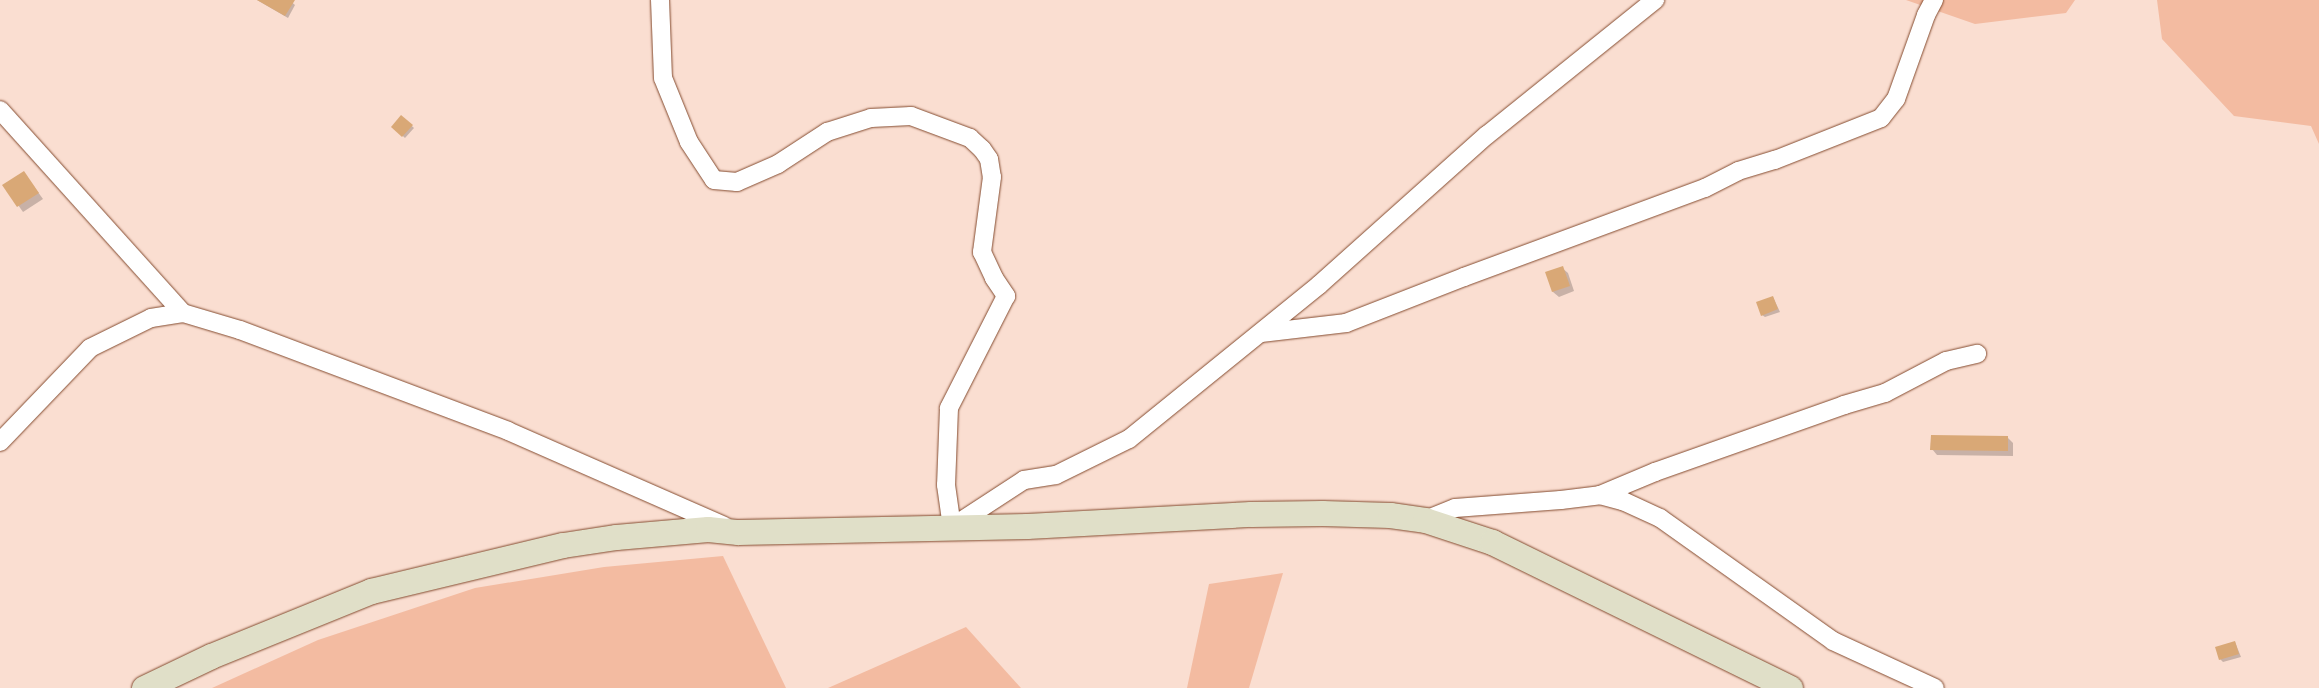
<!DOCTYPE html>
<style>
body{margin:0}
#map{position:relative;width:2319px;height:688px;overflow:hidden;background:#faded1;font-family:"Roboto Serif",serif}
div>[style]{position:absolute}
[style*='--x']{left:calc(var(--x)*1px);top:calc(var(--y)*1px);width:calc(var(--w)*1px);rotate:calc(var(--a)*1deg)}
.green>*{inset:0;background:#f3bba1}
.shadow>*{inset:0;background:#0003}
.building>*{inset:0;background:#d9a876}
.roads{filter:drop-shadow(0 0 1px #844b2f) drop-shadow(0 0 1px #844b2f)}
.minor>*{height:18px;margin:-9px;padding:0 9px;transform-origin:9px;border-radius:9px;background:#fff}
.secondary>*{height:25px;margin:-12.5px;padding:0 12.5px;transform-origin:12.5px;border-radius:12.5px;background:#e0dfc8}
span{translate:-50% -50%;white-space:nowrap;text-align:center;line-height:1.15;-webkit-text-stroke:4px #faded1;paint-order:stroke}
</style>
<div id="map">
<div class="green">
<div style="clip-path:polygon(1906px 0,2075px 0,2066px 13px,1975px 24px)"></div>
<div style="clip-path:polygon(2157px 0,2319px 0,2319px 144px,2311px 126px,2234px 116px,2162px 39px)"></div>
<div style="clip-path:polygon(723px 556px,786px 688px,212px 688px,318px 640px,475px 588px,604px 567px)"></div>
<div style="clip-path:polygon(1283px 573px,1249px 688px,1187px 688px,1209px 584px)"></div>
<div style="clip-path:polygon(966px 627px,1021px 688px,828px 688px)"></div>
</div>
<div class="shadow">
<div style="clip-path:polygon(257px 0,289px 0,295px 5px,288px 18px)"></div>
<div style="clip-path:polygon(401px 116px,414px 128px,405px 138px,393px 127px)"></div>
<div style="clip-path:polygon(24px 173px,43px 199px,23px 212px,4px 185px)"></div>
<div style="clip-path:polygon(1562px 268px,1568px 273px,1574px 291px,1559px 297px,1553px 292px,1547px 273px)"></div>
<div style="clip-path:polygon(1773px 297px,1780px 312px,1765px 317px,1762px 315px)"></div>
<div style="clip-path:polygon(2007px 437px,2013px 443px,2013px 456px,1937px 455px,1932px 449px)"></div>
<div style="clip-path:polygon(2235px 642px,2241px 657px,2223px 662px,2220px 659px)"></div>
</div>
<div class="building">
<div style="clip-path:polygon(257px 0,295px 0,285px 16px)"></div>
<div style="clip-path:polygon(401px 115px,413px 125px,402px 137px,391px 127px)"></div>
<div style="clip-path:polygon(24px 171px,39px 193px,17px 207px,2px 185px)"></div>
<div style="clip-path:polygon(1563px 266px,1570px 286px,1552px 292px,1545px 272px)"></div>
<div style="clip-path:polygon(1773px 296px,1778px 309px,1761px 316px,1756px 302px)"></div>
<div style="clip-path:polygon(1931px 435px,2008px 436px,2008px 451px,1930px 450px)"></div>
<div style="clip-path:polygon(2235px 641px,2239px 654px,2219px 660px,2215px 647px)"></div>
</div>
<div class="roads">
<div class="minor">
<div style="--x:660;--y:0;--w:78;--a:87.8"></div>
<div style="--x:663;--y:78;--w:69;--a:67.9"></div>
<div style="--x:689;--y:142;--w:45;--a:56.7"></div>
<div style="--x:714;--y:180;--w:23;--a:5"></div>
<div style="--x:737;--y:182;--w:45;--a:-23.7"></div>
<div style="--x:778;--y:164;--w:59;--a:-33.1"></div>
<div style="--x:827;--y:132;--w:46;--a:-17.7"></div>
<div style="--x:871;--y:118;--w:40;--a:-2.9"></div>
<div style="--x:911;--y:116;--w:63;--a:20.4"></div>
<div style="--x:970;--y:138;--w:16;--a:43"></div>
<div style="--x:982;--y:149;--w:12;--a:55"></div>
<div style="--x:989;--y:159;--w:18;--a:81"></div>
<div style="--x:992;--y:177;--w:76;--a:97.6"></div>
<div style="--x:982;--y:252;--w:29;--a:65"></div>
<div style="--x:994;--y:278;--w:22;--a:56"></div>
<div style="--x:1006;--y:296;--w:126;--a:117"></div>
<div style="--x:949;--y:408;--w:77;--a:92.2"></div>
<div style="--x:946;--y:485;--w:42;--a:81.9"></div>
<div style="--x:952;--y:527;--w:86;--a:-33.1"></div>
<div style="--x:1024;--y:480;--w:32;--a:-9"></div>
<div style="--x:1056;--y:475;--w:81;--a:-26.3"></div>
<div style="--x:1129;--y:439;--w:245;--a:-39"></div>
<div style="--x:1319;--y:285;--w:225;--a:-41.8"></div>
<div style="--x:1487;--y:135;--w:216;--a:-38.8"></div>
<div style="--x:0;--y:110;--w:273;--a:48"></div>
<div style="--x:1261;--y:333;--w:86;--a:-6.7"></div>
<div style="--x:1346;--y:323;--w:127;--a:-21.3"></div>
<div style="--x:1464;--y:277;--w:257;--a:-20.3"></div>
<div style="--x:1705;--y:188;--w:37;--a:-27"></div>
<div style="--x:1738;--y:171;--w:39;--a:-17"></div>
<div style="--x:1775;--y:160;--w:114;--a:-21.6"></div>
<div style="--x:1881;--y:118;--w:24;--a:-52"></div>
<div style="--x:1896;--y:99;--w:89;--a:-70.3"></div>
<div style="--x:1926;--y:15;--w:17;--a:-62"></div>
<div style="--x:0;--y:442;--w:130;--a:-46.2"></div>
<div style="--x:90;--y:348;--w:68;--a:-26.2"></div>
<div style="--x:151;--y:318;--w:32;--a:-9"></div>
<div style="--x:183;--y:313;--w:59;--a:16.6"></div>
<div style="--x:240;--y:330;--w:286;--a:20.6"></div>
<div style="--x:508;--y:431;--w:236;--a:23.7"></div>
<div style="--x:1600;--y:495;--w:60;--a:-22.7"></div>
<div style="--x:1655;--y:472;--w:201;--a:-19.5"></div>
<div style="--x:1844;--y:405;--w:43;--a:-16.3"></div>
<div style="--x:1885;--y:393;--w:69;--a:-27.7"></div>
<div style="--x:1946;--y:361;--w:32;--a:-13"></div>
<div style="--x:1425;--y:520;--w:32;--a:-22"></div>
<div style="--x:1455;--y:508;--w:106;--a:-4.3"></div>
<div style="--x:1561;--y:500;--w:39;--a:-7"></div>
<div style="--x:1600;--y:495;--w:24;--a:15"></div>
<div style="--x:1623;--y:501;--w:41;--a:24.7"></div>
<div style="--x:1660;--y:518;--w:212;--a:35.4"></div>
<div style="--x:1833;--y:641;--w:112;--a:24.7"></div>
</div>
<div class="secondary">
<div style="--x:144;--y:688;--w:74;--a:-25.5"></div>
<div style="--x:211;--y:656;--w:173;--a:-22.1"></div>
<div style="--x:371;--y:591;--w:197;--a:-13.5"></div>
<div style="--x:563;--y:545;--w:54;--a:-8.6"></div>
<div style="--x:616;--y:537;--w:92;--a:-5"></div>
<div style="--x:708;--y:529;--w:30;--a:6"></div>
<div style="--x:738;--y:532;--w:289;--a:-1.2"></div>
<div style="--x:1027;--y:526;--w:224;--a:-3.1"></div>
<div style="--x:1251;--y:514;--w:71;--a:-0.8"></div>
<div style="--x:1322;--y:513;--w:68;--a:1.7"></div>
<div style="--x:1390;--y:515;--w:35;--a:8"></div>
<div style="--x:1425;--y:520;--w:71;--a:18.2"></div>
<div style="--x:1492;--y:542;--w:332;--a:26.1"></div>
</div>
</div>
</div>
